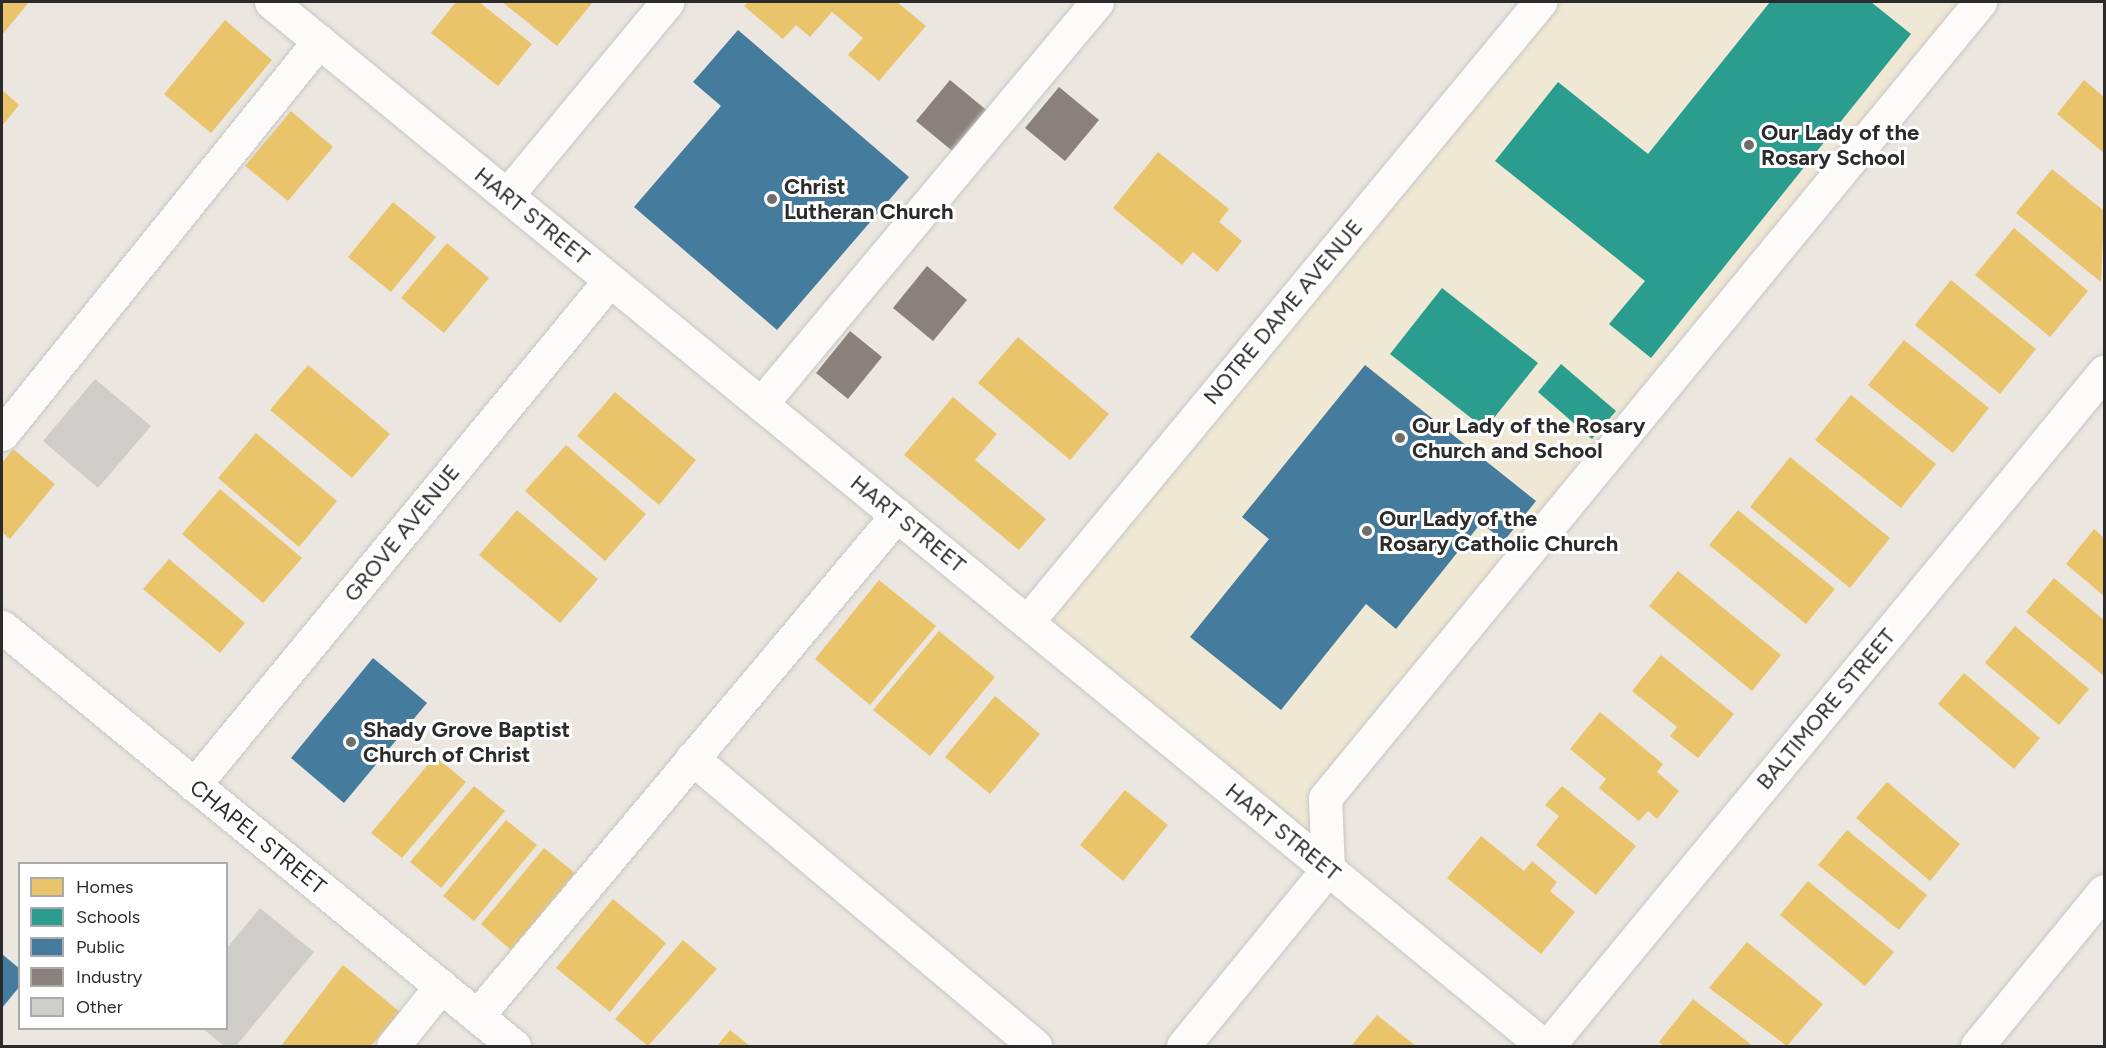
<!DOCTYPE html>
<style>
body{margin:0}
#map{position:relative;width:2106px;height:1048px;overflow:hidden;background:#ebe7e0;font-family:Figtree,sans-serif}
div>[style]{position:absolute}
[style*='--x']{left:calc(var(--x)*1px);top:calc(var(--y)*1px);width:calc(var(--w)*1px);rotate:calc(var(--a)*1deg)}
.education>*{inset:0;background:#efe8d4}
.homes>*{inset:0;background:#e9c46a}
.schools>*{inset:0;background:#2a9d8f}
.public>*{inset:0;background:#457b9d}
.industry>*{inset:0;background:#8a817c}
.building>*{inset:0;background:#cfcdc8}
.roads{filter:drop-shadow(0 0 2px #c8c6c6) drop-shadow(0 0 2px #c8c6c6)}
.minor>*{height:33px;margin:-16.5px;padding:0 16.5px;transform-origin:16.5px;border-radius:16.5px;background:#fcfbfa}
.dots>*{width:16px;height:16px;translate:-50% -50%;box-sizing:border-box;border:3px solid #fff;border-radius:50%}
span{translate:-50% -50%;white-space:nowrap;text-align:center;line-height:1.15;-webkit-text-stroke:6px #fff;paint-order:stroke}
.poi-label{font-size:22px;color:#2b2b2b;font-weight:700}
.left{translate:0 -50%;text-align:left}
.street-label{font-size:22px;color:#2b2b2b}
.frame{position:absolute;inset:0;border:3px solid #2b2b2b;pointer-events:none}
.legend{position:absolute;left:18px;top:862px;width:210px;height:168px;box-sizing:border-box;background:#fff;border:2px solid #aaa;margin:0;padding:8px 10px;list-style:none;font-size:18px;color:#2b2b2b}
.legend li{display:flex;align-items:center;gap:12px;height:30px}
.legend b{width:30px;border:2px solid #aaa}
</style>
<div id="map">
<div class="education">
<div style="clip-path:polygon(1540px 2px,1980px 2px,1325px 798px,1328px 869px,1027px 622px)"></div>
</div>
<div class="homes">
<div style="clip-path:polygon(2px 2px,29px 2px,2px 35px)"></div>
<div style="clip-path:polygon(456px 2px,479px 2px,532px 44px,498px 86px,431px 33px)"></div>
<div style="clip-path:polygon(502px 2px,593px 2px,557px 46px)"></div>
<div style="clip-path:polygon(748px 2px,897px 2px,926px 26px,879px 81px,848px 55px,863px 38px,832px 12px,810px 37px,796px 25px,783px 39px,744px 6px)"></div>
<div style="clip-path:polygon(225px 20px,272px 60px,211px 133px,164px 94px)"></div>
<div style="clip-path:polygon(2084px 80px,2104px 97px,2104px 153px,2057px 114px)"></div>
<div style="clip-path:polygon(2px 90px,19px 105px,2px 126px)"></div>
<div style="clip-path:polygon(291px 111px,333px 147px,288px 201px,245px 166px)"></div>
<div style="clip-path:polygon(1158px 152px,1229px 209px,1219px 222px,1242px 241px,1217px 272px,1193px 252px,1182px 265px,1113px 208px)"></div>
<div style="clip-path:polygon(2052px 169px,2104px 211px,2101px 282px,2016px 213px)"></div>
<div style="clip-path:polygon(393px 202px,436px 237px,391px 292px,348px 257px)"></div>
<div style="clip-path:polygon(2014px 228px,2088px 291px,2050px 337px,1975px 275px)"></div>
<div style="clip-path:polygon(447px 243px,489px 278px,444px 333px,401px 298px)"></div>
<div style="clip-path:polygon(1951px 280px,2036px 349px,2000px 394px,1915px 325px)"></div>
<div style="clip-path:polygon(1018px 337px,1109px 414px,1070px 460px,978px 383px)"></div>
<div style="clip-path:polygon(1904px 340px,1989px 408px,1953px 453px,1868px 385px)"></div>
<div style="clip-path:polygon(308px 365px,390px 434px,352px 478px,270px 410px)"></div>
<div style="clip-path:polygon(615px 392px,696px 460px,659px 505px,577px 436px)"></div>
<div style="clip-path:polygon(1851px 395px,1936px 464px,1901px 508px,1815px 440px)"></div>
<div style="clip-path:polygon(953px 397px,997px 434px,975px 460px,1046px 519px,1019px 550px,904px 455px)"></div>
<div style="clip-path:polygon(256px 433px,337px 501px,299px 547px,218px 478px)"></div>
<div style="clip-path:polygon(566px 445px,646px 514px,605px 561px,525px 491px)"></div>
<div style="clip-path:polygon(13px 449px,55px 484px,10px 539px,2px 532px,2px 463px)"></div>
<div style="clip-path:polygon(1790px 457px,1890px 538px,1850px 588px,1750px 507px)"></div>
<div style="clip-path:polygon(220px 489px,302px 558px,263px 603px,182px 534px)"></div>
<div style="clip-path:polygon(517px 510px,598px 579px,560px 623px,479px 555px)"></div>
<div style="clip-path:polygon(1738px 510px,1835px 589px,1806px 624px,1709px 545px)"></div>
<div style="clip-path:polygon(2094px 529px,2104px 538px,2104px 596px,2066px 564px)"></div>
<div style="clip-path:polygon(169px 559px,245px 623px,220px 653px,143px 589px)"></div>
<div style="clip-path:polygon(1678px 571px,1781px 655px,1752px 691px,1649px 606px)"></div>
<div style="clip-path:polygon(2054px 578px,2104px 620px,2104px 676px,2026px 612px)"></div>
<div style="clip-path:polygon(879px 580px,936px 626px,870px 705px,815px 659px)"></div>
<div style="clip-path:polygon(2015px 626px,2089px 689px,2059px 725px,1985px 663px)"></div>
<div style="clip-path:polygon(939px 631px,995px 677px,930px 756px,873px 710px)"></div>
<div style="clip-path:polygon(1661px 655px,1734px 714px,1698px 758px,1670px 736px,1677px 727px,1632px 691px)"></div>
<div style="clip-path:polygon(1964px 673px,2040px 738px,2014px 769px,1938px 704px)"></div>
<div style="clip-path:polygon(995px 696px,1040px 734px,990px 794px,945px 757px)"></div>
<div style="clip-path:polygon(1600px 712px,1663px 764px,1657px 772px,1679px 791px,1657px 819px,1648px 811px,1639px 821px,1599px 788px,1606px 779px,1570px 749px)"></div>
<div style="clip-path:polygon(435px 756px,466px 782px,402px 858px,371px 833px)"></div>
<div style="clip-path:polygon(1887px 782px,1960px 844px,1930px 881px,1856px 818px)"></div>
<div style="clip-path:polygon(474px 786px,505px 811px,441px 888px,410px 862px)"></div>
<div style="clip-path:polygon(1562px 786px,1636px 846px,1596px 895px,1536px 845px,1559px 816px,1545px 805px)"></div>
<div style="clip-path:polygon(1125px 790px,1168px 825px,1123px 881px,1080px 845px)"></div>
<div style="clip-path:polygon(506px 820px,537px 845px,474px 921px,443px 896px)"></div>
<div style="clip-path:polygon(1847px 830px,1927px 895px,1899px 930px,1818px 865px)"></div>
<div style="clip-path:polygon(1481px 836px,1524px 871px,1532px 861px,1557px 882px,1550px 891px,1575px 912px,1541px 954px,1447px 878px)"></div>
<div style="clip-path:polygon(544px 848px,575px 873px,511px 950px,481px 924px)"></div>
<div style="clip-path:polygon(1808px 881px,1894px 952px,1865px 986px,1780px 915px)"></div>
<div style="clip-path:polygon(613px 899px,666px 943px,610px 1012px,556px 968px)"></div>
<div style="clip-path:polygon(683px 940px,717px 969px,648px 1046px,615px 1019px)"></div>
<div style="clip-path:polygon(1747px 942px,1823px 1004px,1787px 1046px,1709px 988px)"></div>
<div style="clip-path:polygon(343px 965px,400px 1012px,371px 1046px,281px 1046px)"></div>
<div style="clip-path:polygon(1693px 999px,1753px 1046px,1664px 1046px,1659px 1042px)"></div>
<div style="clip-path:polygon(1377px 1015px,1416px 1046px,1351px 1046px)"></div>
<div style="clip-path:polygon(730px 1030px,750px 1046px,717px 1046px)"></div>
</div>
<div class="schools">
<div style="clip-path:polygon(1770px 2px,1871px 2px,1911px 34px,1651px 358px,1609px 324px,1645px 281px,1495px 161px,1558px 82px,1648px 154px)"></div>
<div style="clip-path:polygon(1442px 288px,1538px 363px,1485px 429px,1390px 354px)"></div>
<div style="clip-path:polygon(1561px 364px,1616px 411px,1592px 439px,1538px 392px)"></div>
</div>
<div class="public">
<div style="clip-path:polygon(738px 30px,909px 177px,777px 330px,634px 207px,721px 106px,693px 82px)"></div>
<div style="clip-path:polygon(1365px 365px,1536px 501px,1504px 541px,1481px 523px,1396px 629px,1366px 604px,1281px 710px,1190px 637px,1269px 539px,1242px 517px)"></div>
<div style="clip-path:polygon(373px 658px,427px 703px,344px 803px,291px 758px)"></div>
<div style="clip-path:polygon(2px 954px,20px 969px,20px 986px,2px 1008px)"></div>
</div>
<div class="industry">
<div style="clip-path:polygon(950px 80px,990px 113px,956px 154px,916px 121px)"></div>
<div style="clip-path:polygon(1059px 87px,1099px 120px,1065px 161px,1025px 128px)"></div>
<div style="clip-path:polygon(927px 266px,967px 300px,933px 341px,893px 308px)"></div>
<div style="clip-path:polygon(850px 331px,882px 357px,848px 399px,816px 373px)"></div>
</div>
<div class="building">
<div style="clip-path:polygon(95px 379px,151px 426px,98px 488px,43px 441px)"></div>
<div style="clip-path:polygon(260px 908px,314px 952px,236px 1046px,224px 1046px,202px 1028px,226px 1028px,226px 949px)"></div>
</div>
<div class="roads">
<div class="minor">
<div style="--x:271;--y:2;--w:1646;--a:39.36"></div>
<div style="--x:507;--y:195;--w:251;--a:-50.3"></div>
<div style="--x:761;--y:404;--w:524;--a:-50.11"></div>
<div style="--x:2;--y:434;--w:505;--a:-51.11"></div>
<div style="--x:1027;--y:622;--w:805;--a:-50.39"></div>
<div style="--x:2;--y:627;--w:662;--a:39.3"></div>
<div style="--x:692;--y:758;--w:448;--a:40"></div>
<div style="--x:194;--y:785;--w:654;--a:-50.52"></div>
<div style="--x:477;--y:1016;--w:654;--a:-50.03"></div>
<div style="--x:393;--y:1046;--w:77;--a:-51.3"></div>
<div style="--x:1183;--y:1046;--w:229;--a:-50.7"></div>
<div style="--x:1328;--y:869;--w:71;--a:-92.4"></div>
<div style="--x:1325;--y:798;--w:1031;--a:-50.55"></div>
<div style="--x:1548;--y:1046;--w:874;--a:-50.48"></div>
<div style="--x:1977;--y:1046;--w:200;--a:-50.7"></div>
</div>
</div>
<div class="dots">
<div style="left:1749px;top:145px;background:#6e6d6a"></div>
<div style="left:772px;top:199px;background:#6e6d6a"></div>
<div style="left:1400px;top:438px;background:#6e6d6a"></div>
<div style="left:1367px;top:531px;background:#6e6d6a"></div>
<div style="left:351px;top:742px;background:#6e6d6a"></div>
</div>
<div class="poi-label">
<span class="left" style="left:1761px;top:145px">Our Lady of the<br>Rosary School</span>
<span class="left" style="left:784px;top:199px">Christ<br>Lutheran Church</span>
<span class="left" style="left:1412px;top:438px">Our Lady of the Rosary<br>Church and School</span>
<span class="left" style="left:1379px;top:531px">Our Lady of the<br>Rosary Catholic Church</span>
<span class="left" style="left:363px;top:742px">Shady Grove Baptist<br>Church of Christ</span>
</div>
<div class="street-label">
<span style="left:532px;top:216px;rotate:39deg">HART STREET</span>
<span style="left:1283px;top:312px;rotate:-50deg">NOTRE DAME AVENUE</span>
<span style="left:908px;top:524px;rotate:39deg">HART STREET</span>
<span style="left:402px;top:533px;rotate:-51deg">GROVE AVENUE</span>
<span style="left:1826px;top:709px;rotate:-50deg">BALTIMORE STREET</span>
<span style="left:1283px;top:832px;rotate:39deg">HART STREET</span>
<span style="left:258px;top:837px;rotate:39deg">CHAPEL STREET</span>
</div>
<div class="frame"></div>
<ul class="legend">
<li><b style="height:16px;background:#e9c46a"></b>Homes</li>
<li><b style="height:16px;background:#2a9d8f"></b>Schools</li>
<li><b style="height:16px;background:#457b9d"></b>Public</li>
<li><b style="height:16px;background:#8a817c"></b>Industry</li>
<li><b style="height:16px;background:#cfcdc8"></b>Other</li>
</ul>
</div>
